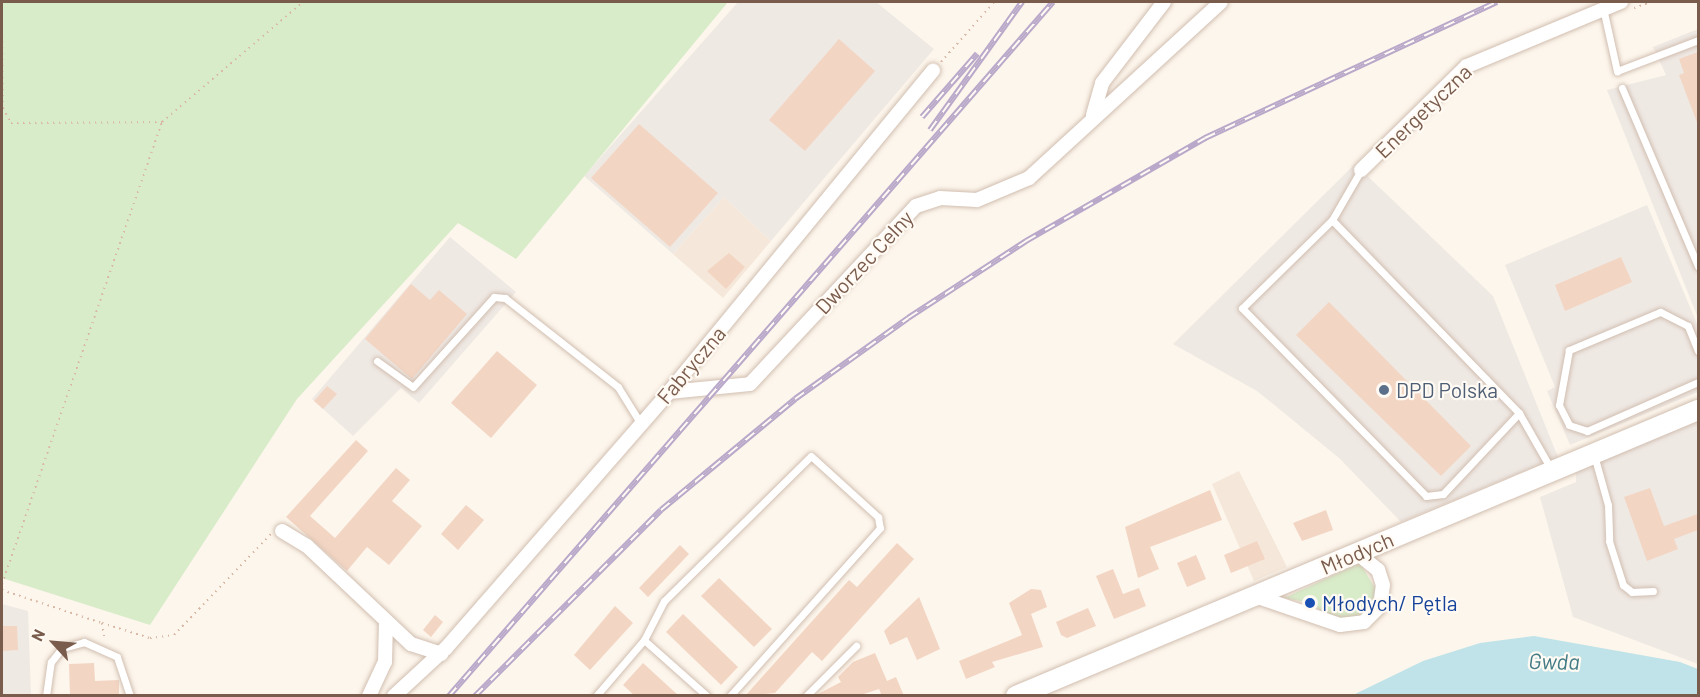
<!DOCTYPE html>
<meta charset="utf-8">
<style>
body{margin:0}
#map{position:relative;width:1700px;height:697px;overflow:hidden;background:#fdf6ec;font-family:Barlow,sans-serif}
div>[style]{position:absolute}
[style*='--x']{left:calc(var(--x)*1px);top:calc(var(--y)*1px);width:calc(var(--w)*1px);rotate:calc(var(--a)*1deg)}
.residential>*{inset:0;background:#f5e8da}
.industrial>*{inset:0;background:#efe9e4}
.green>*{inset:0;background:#d8ecc9}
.water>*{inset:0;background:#bfe3e8}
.building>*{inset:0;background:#f3d5c3}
.path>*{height:2px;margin-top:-1px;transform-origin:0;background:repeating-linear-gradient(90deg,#d9b8a5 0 1.5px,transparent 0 6px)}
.roads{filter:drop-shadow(0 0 2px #d1beb0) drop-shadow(0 0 2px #d1beb0)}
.lane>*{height:7px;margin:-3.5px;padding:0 3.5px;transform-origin:3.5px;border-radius:3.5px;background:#fff}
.street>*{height:14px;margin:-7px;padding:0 7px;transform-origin:7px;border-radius:7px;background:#fff}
.secondary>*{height:20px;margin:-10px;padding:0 10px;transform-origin:10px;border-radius:10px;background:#fff}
.rail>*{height:6px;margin-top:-3px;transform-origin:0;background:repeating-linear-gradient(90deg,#fffaf3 0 11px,#b9a8c9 0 22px);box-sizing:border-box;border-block:2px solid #b9a8c9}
.dots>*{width:16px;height:16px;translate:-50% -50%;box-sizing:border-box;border:3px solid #fffaf3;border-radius:50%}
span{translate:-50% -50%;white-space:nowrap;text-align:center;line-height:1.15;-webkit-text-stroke:4.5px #fffaf3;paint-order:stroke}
.street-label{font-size:21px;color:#7a5c4d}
.service-label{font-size:21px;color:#4e5e75}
.left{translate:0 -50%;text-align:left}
.transit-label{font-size:21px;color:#164399}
.water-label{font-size:22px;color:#437c86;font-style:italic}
.frame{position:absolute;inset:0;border:3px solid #7a5c4d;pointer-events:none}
.north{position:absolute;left:24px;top:613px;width:60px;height:60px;-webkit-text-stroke:4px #fffaf3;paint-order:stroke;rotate:296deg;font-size:16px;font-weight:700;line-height:24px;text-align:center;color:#7a5c4d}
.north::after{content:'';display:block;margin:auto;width:21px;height:27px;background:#7a5c4d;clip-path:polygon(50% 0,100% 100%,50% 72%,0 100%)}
</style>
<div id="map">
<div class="residential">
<div style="clip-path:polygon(724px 197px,771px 241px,723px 298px,673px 254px)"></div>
<div style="clip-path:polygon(1239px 471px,1287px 567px,1254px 581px,1212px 484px)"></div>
</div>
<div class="industrial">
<div style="clip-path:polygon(738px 2px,876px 2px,934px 49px,771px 241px,724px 197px,673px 254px,584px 176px)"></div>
<div style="clip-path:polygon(1698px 29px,1698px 318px,1607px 90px,1666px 75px,1653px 47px)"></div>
<div style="clip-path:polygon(1355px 164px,1493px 296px,1558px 457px,1401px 522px,1339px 458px,1257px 391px,1173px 344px)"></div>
<div style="clip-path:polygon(1647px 205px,1698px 326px,1698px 392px,1570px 445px,1547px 391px,1555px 387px,1505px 265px)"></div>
<div style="clip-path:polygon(450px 237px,516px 292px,419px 403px,401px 388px,353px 436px,312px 399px)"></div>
<div style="clip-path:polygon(1698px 421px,1698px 664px,1573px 617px,1540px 497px,1576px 482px,1576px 467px)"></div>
<div style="clip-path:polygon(2px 604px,28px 611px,31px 695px,2px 695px)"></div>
</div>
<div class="green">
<div style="clip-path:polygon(2px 2px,728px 2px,516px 259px,458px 223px,297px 399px,150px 625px,2px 578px)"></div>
<div style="clip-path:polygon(1360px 563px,1378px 593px,1368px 611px,1355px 618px,1347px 620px,1319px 612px,1316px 604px,1284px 598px)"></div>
</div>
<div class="water">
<div style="clip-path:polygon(1534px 636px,1680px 662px,1698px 669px,1698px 695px,1353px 695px,1423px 661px,1480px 643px)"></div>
</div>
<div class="building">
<div style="clip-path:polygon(839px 39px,875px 71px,805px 151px,769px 120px)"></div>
<div style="clip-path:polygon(1698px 52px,1698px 125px,1679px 75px,1684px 73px,1679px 59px)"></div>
<div style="clip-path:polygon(639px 124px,718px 193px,670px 247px,591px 178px)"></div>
<div style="clip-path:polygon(729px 253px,745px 267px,726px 289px,707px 271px)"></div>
<div style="clip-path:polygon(1621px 257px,1632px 282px,1565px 311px,1555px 285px)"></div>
<div style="clip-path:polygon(411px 284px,430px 300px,439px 290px,467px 314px,412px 379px,365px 339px)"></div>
<div style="clip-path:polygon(1329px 302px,1471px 446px,1441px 476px,1296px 335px)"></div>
<div style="clip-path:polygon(497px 351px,537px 385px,491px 438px,451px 403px)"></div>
<div style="clip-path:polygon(327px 386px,337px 394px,323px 409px,314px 401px)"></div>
<div style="clip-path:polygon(356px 440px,368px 451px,310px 516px,335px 538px,396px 468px,410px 480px,392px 501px,422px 526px,389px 565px,367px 547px,347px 571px,286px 517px)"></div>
<div style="clip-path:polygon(1650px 488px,1664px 526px,1698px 514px,1698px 530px,1674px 539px,1678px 549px,1647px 561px,1624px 497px)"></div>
<div style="clip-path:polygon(1210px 490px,1222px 520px,1150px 547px,1159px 569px,1138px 578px,1125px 527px)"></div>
<div style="clip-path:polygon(466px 505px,484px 520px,458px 550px,441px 534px)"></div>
<div style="clip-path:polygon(1326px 510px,1333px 530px,1302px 541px,1293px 523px)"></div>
<div style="clip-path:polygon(1257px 541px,1265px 559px,1231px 573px,1224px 555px)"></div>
<div style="clip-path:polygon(897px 543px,914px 559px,822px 661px,812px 652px,775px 693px,745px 696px,849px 580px,857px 587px)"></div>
<div style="clip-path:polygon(680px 545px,689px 554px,648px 597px,639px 588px)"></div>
<div style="clip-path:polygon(1196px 555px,1206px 579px,1187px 587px,1177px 563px)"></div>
<div style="clip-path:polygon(1113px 569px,1123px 594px,1139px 588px,1146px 606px,1114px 619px,1096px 576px)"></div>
<div style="clip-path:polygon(719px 578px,772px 629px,754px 647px,701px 596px)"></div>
<div style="clip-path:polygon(1031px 589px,1041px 590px,1047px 607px,1031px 614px,1043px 647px,992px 662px,995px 667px,966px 679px,959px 661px,1022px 635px,1009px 603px)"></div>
<div style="clip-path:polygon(919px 597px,940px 649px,917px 660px,907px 637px,890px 645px,884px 631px)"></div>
<div style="clip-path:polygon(615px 606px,633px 623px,590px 670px,574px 655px)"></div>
<div style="clip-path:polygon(1088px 608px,1096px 626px,1067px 638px,1061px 635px,1056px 622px)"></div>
<div style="clip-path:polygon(683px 614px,738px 667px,721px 685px,666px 632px)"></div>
<div style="clip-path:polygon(435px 615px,443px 622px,431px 637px,423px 630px)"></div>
<div style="clip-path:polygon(2px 626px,17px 626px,18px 650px,2px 651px)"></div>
<div style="clip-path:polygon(875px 653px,887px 681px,896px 677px,904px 696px,882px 696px,879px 689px,858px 696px,814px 696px,841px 682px,838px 677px,853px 662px)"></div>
<div style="clip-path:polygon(94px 663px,95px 681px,119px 680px,119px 696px,70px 696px,69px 664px)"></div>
<div style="clip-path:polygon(643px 663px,679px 696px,635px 696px,623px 685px)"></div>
</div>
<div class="path">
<div style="--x:1634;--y:8;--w:18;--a:-19"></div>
<div style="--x:2;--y:17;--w:91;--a:89.4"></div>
<div style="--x:3;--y:108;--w:17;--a:62"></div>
<div style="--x:11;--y:123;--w:151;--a:-0.4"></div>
<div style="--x:941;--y:62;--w:80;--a:-48.5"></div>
<div style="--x:2;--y:584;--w:489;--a:-70.9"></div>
<div style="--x:162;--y:122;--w:185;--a:-40.4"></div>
<div style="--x:2;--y:590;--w:105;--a:18.3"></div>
<div style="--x:102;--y:623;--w:18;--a:81"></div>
<div style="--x:102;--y:623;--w:50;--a:17.4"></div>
<div style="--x:150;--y:638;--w:24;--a:-7"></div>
<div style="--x:174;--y:635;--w:140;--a:-46.2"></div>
</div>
<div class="roads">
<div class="lane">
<div style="--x:1603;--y:8;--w:65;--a:77.5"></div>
<div style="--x:1617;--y:71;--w:87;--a:-20.9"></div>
<div style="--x:1622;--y:88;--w:194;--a:66.9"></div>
<div style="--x:1361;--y:170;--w:58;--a:120.1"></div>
<div style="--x:1332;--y:220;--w:126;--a:135.6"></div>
<div style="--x:1242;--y:308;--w:263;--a:45.6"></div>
<div style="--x:1426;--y:496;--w:17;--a:-7"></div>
<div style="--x:1443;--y:494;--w:111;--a:-46.8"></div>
<div style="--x:1332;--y:220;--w:269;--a:45.9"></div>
<div style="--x:1519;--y:413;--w:64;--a:60.3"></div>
<div style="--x:1698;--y:351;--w:27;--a:-112"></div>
<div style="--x:1688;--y:326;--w:31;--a:-153"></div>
<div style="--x:1660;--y:312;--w:99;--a:157.3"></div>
<div style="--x:1569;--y:350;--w:56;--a:100.3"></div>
<div style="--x:1559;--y:405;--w:22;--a:63"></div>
<div style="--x:1569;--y:425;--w:19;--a:18"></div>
<div style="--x:1587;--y:431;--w:121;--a:-23.8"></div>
<div style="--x:377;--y:361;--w:44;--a:35.8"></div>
<div style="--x:413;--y:387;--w:121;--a:-48"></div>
<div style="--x:494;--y:297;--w:11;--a:5"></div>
<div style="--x:505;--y:298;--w:144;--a:38.2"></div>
<div style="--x:618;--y:387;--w:44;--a:58.1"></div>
<div style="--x:1594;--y:455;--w:52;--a:74.4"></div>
<div style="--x:1608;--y:505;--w:36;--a:88"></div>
<div style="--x:1609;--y:541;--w:46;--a:72.3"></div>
<div style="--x:1623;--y:585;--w:11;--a:38"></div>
<div style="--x:1632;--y:592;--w:21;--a:-3"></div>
<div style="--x:644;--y:640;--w:84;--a:41.6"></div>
<div style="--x:46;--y:696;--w:34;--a:-82"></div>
<div style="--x:51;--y:662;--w:18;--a:-52"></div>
<div style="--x:62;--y:648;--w:23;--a:-15"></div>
<div style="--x:84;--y:642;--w:36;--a:24"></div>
<div style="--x:117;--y:657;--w:41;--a:71.6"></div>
<div style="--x:596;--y:696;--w:74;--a:-49.4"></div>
<div style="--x:644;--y:640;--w:44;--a:-62.9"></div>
<div style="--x:664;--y:601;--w:206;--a:-44.6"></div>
<div style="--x:811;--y:456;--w:91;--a:42.3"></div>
<div style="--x:878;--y:517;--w:11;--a:80"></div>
<div style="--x:880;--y:528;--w:225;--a:131.8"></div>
<div style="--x:806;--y:696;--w:71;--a:-45"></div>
</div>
<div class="street">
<div style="--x:1093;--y:115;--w:33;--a:-74"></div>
<div style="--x:1102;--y:83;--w:102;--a:-52.6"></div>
<div style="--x:1361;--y:170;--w:148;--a:-44.5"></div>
<div style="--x:1467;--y:66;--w:167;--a:-22.6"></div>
<div style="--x:669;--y:392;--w:81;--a:-5.6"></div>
<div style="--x:750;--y:384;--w:243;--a:-47"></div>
<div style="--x:916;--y:206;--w:25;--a:-18"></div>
<div style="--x:940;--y:198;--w:37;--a:3"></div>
<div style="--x:977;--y:200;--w:56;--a:-22.9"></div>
<div style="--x:1029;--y:178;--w:260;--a:-42.5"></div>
<div style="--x:282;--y:531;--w:29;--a:31"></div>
<div style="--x:307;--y:546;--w:143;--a:43.3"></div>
<div style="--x:411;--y:644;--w:32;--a:18"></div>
<div style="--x:1255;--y:596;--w:90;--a:18.8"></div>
<div style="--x:1340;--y:625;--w:24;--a:-7"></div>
<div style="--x:1364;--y:622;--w:23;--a:-45"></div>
<div style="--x:1380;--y:606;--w:21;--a:-82"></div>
<div style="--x:1383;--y:585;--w:16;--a:-108"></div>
<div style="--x:1378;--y:570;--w:27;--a:-141"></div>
<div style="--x:369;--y:696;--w:38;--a:-65"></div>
<div style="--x:385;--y:662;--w:41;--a:-88.6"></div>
<div style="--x:394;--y:696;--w:71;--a:-42.7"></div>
<div style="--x:446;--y:648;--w:340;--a:-48.9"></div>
<div style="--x:669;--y:392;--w:416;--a:-50.6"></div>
</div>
<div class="secondary">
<div style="--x:1016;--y:696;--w:740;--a:-22.75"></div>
</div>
</div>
<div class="rail">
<div style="--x:922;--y:117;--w:84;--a:-48.9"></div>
<div style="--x:930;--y:130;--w:158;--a:-54.3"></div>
<div style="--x:449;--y:696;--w:920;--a:-48.97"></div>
<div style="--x:475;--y:696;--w:263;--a:-45"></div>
<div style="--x:661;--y:510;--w:174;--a:-39.6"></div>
<div style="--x:795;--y:399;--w:139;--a:-35.6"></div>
<div style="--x:908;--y:318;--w:141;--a:-33.1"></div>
<div style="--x:1026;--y:241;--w:207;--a:-29.9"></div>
<div style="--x:1205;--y:138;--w:322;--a:-25"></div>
</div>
<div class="dots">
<div style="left:1384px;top:390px;background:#5c6f8a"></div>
<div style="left:1310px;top:603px;background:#1a4fb4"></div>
</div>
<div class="street-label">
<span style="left:1423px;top:111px;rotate:-44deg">Energetyczna</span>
<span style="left:864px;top:262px;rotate:-47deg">Dworzec Celny</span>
<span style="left:691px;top:365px;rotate:-50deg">Fabryczna</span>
<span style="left:1357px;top:553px;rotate:-23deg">Młodych</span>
</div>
<div class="service-label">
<span class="left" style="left:1396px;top:390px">DPD Polska</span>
</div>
<div class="transit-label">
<span class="left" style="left:1322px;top:603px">Młodych/ Pętla</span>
</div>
<div class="water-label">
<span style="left:1554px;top:661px;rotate:1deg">Gwda</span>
</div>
<div class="frame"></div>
<div class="north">N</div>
</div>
